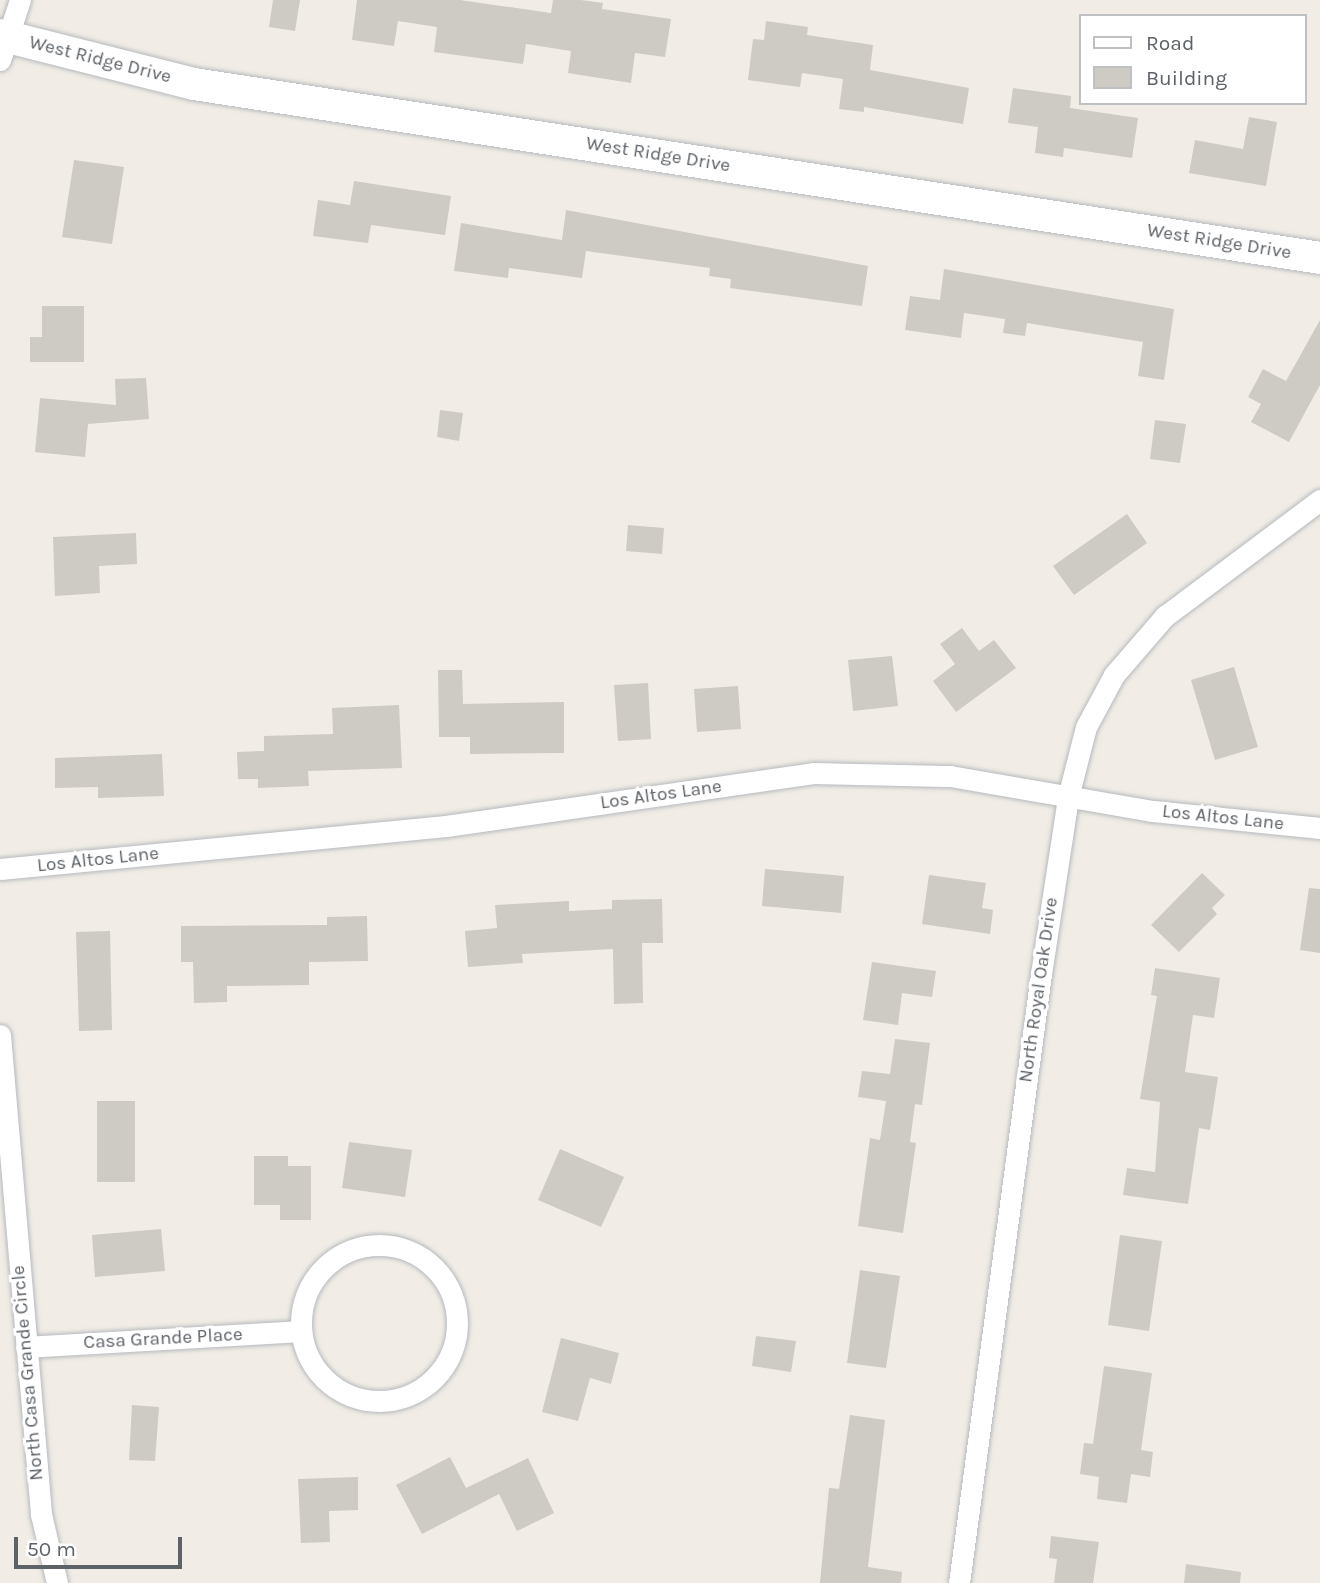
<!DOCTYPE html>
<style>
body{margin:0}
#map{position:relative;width:1320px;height:1583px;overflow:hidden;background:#f1ede6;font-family:Karla,sans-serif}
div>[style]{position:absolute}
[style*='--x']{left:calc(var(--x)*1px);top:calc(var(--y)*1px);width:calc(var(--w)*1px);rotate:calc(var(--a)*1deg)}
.building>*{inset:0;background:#cecac4}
.roads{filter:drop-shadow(0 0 2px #b6b9bd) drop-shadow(0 0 2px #b6b9bd)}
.street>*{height:21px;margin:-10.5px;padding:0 10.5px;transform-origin:10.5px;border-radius:10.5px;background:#fff}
.street>.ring{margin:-10.5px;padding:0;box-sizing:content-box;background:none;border:21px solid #fff;border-radius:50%}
.secondary>*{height:32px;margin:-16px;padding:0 16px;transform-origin:16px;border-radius:16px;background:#fff}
span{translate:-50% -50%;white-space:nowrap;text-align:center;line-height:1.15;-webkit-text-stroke:6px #fff;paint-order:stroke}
.street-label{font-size:19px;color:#5d6267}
.legend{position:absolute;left:1079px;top:14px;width:228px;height:91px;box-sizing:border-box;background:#fff;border:2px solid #bec0c2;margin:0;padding:9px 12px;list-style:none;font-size:21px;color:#5d6267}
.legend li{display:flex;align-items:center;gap:14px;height:35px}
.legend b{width:35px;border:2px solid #bec0c2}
.scale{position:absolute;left:14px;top:1537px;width:168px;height:32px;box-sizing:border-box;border:4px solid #5d6267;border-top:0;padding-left:9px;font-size:21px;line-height:24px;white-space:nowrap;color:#5d6267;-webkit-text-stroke:5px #fff;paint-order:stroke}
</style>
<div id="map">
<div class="building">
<div style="clip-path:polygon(273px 0,300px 0,295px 31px,269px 27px)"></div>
<div style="clip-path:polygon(357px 0,460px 0,551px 13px,553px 0,581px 0,603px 3px,602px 9px,671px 19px,665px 57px,635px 53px,631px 83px,568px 73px,571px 51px,526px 44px,523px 64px,434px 52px,437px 27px,398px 21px,394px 46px,352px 40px)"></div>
<div style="clip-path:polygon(766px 21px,808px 27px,807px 35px,873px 45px,870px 70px,969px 88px,963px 124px,864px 107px,864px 112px,839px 109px,843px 79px,802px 73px,800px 87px,748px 80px,753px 39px,764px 40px)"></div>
<div style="clip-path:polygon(1013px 88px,1071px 96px,1070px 108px,1138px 118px,1132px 158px,1064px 148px,1063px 157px,1035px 153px,1038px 127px,1008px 123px)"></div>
<div style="clip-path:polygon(1249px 117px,1277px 122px,1266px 186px,1189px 173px,1195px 140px,1243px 149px)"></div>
<div style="clip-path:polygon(74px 160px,124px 167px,112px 244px,62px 237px)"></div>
<div style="clip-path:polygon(354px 181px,451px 196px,445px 235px,371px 225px,368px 243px,313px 236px,318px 200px,350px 205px)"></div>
<div style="clip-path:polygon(566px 210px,868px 266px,862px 306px,730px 288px,731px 279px,709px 276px,710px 268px,586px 251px,582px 278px,509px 268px,508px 278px,454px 271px,461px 223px,562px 240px)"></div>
<div style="clip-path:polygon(944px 269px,1174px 309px,1164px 380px,1138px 376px,1143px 342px,1027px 323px,1025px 336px,1003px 333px,1005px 319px,964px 313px,961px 338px,905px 330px,910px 296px,940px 300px)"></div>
<div style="clip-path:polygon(42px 306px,84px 306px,84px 362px,30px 362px,30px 337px,42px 337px)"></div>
<div style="clip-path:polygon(1320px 320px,1320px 385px,1289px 442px,1251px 422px,1261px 404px,1248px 397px,1263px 369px,1286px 381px)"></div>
<div style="clip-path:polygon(146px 378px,149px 419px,88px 424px,85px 457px,35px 452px,40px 398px,116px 405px,115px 379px)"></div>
<div style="clip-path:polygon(440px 410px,463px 413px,459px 441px,437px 437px)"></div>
<div style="clip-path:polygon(1155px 420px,1186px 424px,1180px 463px,1150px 459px)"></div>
<div style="clip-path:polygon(1127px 514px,1147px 543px,1074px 595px,1053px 566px)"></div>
<div style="clip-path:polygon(628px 525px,664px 528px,662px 554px,626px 551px)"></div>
<div style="clip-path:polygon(136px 533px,137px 564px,99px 566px,100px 593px,55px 596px,53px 537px)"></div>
<div style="clip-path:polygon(962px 628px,979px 651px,994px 640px,1016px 668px,956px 712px,933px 681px,955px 664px,940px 644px)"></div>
<div style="clip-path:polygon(892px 656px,898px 706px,853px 711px,848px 660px)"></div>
<div style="clip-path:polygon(1234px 667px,1258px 747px,1215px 760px,1191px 680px)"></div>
<div style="clip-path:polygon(438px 670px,462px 670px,463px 704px,564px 702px,564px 753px,470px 754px,470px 737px,439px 737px)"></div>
<div style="clip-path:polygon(648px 683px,651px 739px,618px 741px,614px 685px)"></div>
<div style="clip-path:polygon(738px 686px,741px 729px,697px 732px,694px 689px)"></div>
<div style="clip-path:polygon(399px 705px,402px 768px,308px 771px,309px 786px,258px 788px,258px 779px,238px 779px,237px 752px,264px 751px,264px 736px,333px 734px,332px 708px)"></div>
<div style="clip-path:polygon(162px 754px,164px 796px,98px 798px,98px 787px,55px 788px,55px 758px)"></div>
<div style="clip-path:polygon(765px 869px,844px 876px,841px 913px,762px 906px)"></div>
<div style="clip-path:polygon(1202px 873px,1225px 895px,1212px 908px,1217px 914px,1179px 952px,1151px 925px)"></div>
<div style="clip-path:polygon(929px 875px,986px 883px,982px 908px,993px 910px,990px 934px,922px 924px)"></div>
<div style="clip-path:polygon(1309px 888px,1320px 889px,1320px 953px,1300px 950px)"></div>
<div style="clip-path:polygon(662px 899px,663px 943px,642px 943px,643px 1003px,614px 1004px,613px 949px,522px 954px,523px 963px,468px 967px,465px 931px,497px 928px,495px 905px,569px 901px,569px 911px,612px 909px,612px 900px)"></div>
<div style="clip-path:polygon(367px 916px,368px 961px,309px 962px,309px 985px,227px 986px,227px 1002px,194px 1003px,193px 962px,181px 962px,181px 926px,327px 925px,327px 917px)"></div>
<div style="clip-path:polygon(110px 931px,112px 1030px,79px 1031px,76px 932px)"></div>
<div style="clip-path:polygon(872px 962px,936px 971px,932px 997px,902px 993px,898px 1025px,863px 1020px)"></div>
<div style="clip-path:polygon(1155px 968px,1220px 978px,1214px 1018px,1193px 1015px,1185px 1072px,1218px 1077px,1210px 1130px,1199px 1128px,1188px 1204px,1123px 1195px,1127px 1168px,1155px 1172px,1160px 1102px,1140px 1099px,1157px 996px,1151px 995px)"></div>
<div style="clip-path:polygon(895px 1039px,930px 1043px,922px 1105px,915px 1104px,910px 1142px,916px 1143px,903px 1233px,858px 1226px,870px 1138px,880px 1140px,886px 1101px,858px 1097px,862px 1071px,890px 1074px)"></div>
<div style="clip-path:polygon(97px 1101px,135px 1101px,135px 1182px,97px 1182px)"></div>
<div style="clip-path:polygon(349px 1142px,412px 1150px,405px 1197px,342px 1188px)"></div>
<div style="clip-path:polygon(560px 1149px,624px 1177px,601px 1227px,538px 1200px)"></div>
<div style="clip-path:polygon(254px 1156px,288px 1156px,288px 1166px,311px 1166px,311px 1220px,280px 1220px,280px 1205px,254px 1205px)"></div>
<div style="clip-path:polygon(161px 1229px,165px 1271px,95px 1277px,92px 1235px)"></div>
<div style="clip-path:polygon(1120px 1235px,1162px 1241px,1149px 1331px,1108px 1325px)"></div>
<div style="clip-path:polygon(860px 1270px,900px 1276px,886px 1368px,847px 1363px)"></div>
<div style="clip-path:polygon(756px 1336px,796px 1341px,791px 1372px,752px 1366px)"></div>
<div style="clip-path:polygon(561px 1338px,619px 1353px,611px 1384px,590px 1378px,578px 1421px,542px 1412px)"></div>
<div style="clip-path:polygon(1104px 1366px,1152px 1373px,1141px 1450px,1153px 1452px,1150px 1477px,1131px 1474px,1127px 1503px,1097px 1499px,1099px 1477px,1080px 1474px,1084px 1443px,1093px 1444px)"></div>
<div style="clip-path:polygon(132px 1405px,159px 1407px,155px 1461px,129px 1460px)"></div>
<div style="clip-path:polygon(850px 1415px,885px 1420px,868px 1567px,902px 1572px,901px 1583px,820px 1583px,829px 1488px,839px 1489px)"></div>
<div style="clip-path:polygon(450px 1457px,466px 1488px,528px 1458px,554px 1513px,517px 1531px,499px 1494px,422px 1534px,396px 1485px)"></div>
<div style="clip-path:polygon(358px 1477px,358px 1510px,329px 1511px,330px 1542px,301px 1543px,298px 1479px)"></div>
<div style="clip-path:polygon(1051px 1536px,1099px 1542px,1093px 1583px,1054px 1583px,1057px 1559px,1049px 1558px)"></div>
<div style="clip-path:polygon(1186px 1564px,1241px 1572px,1240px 1583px,1184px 1583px)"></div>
</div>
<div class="roads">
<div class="street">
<div style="--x:0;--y:60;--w:63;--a:-71.6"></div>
<div style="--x:0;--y:869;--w:448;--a:-5.5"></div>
<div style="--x:446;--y:826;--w:371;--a:-8.2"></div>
<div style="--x:813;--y:773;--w:137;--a:1.3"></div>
<div style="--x:950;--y:776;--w:206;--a:9.8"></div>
<div style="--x:1153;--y:811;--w:168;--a:5.8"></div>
<div style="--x:0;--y:1035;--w:481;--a:85.1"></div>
<div style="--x:41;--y:1514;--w:71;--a:76.9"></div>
<div class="ring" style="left:301px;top:1245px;width:135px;height:135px"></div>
<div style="--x:26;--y:1347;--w:275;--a:-3.3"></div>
<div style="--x:959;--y:1583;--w:614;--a:-82.33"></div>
<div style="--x:1041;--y:974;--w:179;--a:-81.3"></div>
<div style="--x:1068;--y:797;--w:72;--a:-75.6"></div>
<div style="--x:1086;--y:727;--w:59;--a:-61.7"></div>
<div style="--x:1114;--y:675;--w:78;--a:-49.2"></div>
<div style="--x:1165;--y:616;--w:194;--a:-36.8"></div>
</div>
<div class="secondary">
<div style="--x:0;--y:35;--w:200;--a:14.2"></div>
<div style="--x:194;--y:84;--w:1139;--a:8.78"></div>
</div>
</div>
<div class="street-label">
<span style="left:100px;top:60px;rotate:14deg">West Ridge Drive</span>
<span style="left:658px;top:155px;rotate:9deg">West Ridge Drive</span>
<span style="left:1219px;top:242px;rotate:9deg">West Ridge Drive</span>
<span style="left:661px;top:795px;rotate:-8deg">Los Altos Lane</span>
<span style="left:1223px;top:818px;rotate:6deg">Los Altos Lane</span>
<span style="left:98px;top:860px;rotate:-6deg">Los Altos Lane</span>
<span style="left:1039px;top:990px;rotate:-82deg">North Royal Oak Drive</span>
<span style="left:163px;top:1339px;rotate:-3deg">Casa Grande Place</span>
<span style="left:28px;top:1373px;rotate:-95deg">North Casa Grande Circle</span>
</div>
<ul class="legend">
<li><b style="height:9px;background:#fff"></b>Road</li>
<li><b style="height:19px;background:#cecac4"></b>Building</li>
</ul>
<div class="scale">50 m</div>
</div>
